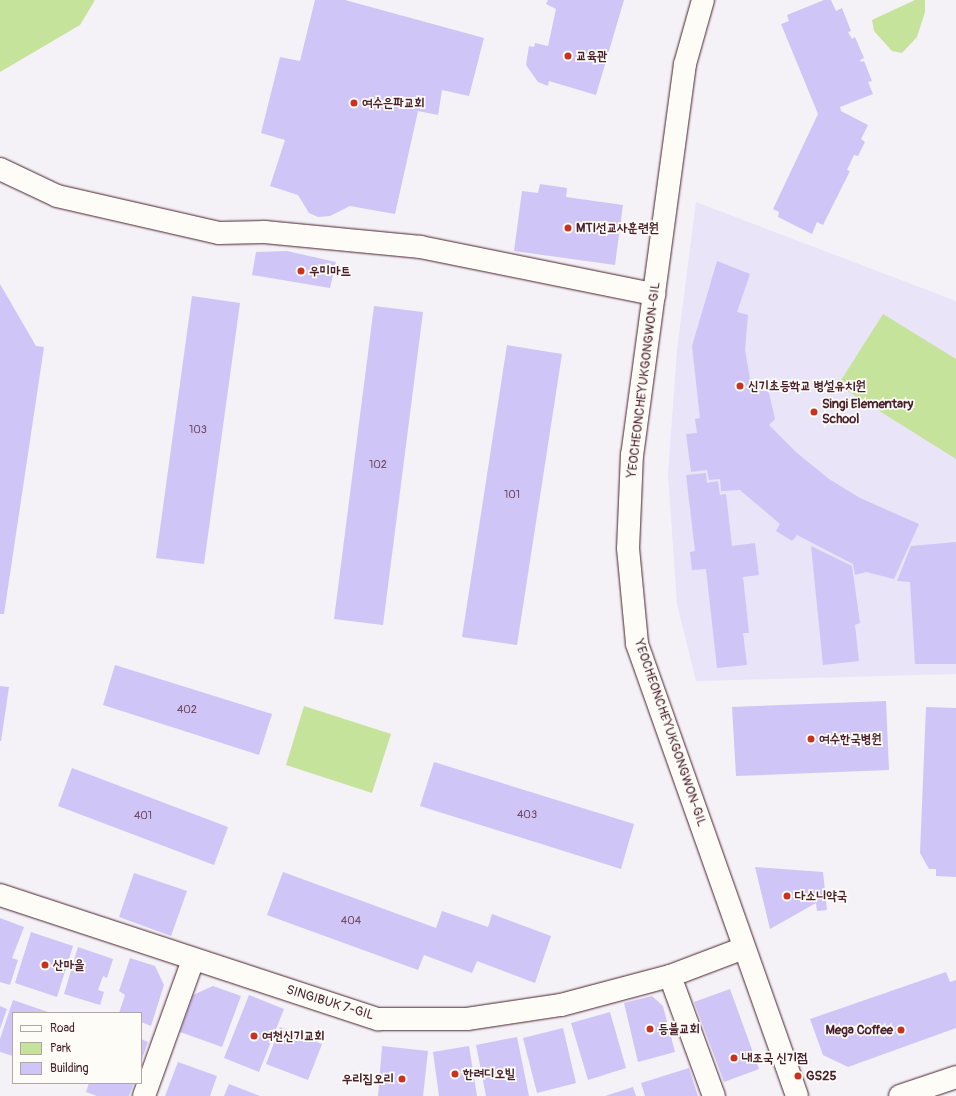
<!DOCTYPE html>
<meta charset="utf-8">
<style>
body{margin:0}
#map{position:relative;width:956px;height:1096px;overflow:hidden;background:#f4f1f7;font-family:Pangolin,"Poor Story",sans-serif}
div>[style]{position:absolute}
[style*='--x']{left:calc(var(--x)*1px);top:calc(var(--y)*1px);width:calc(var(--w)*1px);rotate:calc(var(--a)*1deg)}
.built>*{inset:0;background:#e9e4f7}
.green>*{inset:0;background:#c5e39b}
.building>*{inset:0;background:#d0c5f7}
.roads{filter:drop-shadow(0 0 1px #4a1f2b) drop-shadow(0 0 1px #4a1f2b)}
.minor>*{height:22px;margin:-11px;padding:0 11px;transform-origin:11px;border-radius:11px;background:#fdfcf7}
.dots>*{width:11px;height:11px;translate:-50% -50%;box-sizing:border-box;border:2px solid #fdfcf7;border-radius:50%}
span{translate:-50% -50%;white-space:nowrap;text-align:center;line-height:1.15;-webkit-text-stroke:3.5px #fdfcf7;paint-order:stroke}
.number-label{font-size:11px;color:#6c485e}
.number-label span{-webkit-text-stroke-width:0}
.poi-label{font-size:13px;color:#4a1f2b;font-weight:700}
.left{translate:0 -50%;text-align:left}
.right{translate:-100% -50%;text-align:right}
.street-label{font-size:13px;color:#4a1f2b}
.legend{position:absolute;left:12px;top:1012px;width:130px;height:72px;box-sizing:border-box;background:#fdfcf7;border:1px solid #b5a4a5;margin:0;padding:5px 7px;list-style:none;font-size:12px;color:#4a1f2b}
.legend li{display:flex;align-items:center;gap:8px;height:20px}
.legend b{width:20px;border:1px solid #b5a4a5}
</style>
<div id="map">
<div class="built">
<div style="clip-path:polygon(696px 202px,956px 301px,956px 674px,696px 681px,677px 604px,668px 474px,677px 350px)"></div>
</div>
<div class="green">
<div style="clip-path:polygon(0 0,95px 0,80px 25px,0 72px)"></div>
<div style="clip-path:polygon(915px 0,925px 0,925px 12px,917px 37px,902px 53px,892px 51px,874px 31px,872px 20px)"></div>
<div style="clip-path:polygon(883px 314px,956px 359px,956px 459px,838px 385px)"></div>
<div style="clip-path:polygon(304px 706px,391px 734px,372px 793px,286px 765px)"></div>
</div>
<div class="building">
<div style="clip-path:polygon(315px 0,345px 0,484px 38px,469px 96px,442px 90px,438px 115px,418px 111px,395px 214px,350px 206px,330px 216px,318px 217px,309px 213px,298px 195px,270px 186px,285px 140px,261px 133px,280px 57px,300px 61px)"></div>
<div style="clip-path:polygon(548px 0,624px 0,596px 95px,549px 81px,548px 86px,538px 82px,526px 65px,529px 46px,534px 47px,535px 43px,548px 46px,556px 9px,546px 4px)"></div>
<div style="clip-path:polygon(824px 0,831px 0,836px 11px,842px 8px,851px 31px,848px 32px,852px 39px,855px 37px,864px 58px,860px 60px,861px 62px,864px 61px,872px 81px,868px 82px,873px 94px,840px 107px,841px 111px,868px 125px,861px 139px,865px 142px,858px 156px,854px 155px,847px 170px,850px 171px,823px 225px,817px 222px,812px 234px,778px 217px,779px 212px,773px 209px,818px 114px,781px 24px,789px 21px,787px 15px)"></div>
<div style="clip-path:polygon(540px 184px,567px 188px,566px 197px,623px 205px,615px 265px,514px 251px,522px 191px,538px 193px)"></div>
<div style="clip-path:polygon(287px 251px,336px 262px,330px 288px,252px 275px,256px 252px)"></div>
<div style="clip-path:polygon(717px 261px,750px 274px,737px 312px,748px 315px,745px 350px,750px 379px,769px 393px,775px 419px,769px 425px,797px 453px,829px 479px,860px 498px,919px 524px,894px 579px,866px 572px,855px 575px,853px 564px,797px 535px,792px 541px,776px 531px,780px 524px,740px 490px,721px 491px,720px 479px,709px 480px,707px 470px,691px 472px,686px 434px,697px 433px,695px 419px,700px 418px,692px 346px)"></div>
<div style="clip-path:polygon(0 284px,36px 346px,44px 347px,4px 614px,0 614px)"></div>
<div style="clip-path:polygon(192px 296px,240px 303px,204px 564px,156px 558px)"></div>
<div style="clip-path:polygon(374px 306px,423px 312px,383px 625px,334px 619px)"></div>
<div style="clip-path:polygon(507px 345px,562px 354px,517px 645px,462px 637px)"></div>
<div style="clip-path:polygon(706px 473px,707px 483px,718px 481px,720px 495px,726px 494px,732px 546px,755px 543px,759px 575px,743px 577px,749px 633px,743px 633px,747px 665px,717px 668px,706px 569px,692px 570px,690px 552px,695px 551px,686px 475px)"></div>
<div style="clip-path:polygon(956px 542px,956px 664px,915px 664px,910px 582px,897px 581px,911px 546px)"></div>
<div style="clip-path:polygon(811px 546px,852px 566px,860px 623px,855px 625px,859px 661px,823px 665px)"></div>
<div style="clip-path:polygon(115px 665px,272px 714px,259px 755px,103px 705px)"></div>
<div style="clip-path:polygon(0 686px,9px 687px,1px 741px,0 741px)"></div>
<div style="clip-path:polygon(886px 701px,889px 770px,736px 776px,732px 707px)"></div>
<div style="clip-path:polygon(926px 707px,956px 708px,956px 877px,936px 876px,936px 869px,929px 869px,920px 853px)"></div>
<div style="clip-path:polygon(434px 762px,634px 824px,621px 869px,420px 806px)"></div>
<div style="clip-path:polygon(72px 768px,228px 827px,214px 865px,58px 806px)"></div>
<div style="clip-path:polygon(755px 867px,823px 872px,827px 910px,817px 911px,816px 903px,770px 929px)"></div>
<div style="clip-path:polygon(283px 872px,436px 928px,442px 911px,488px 927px,492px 914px,551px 936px,535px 983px,477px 961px,472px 973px,424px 955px,418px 970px,267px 915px)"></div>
<div style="clip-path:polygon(134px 873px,187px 891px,171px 936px,119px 917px)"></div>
<div style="clip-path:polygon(0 918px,24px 927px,12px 958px,18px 960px,10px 985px,0 982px)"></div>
<div style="clip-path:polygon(31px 932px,73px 946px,57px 997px,15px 983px)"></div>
<div style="clip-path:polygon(78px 947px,113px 959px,107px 978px,103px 976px,98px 990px,104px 992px,100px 1005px,64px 994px)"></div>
<div style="clip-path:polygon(130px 958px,155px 966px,164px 985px,151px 1026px,141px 1022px,141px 1013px,119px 1013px,125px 995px,119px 991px)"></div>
<div style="clip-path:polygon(946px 972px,950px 982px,956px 980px,956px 1028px,848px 1067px,823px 1055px,810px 1019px)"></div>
<div style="clip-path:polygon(213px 986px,241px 996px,222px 1047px,180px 1032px,193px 995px)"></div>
<div style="clip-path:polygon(730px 989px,759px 1069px,724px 1082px,694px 1002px)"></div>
<div style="clip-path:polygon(249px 995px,284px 1009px,259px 1072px,224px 1058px)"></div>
<div style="clip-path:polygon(652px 996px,663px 1006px,675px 1052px,638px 1062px,624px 1003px)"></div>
<div style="clip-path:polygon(13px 1000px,51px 1013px,13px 1013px,13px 1056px,0 1052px,0 1039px)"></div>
<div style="clip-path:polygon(0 1006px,7px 1009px,0 1029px)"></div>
<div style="clip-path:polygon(610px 1012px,626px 1068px,588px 1080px,571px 1023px)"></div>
<div style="clip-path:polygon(280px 1027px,322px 1044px,308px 1080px,266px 1064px)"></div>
<div style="clip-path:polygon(563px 1028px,576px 1083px,537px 1093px,523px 1038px)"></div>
<div style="clip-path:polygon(517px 1037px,529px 1096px,486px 1096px,476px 1045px)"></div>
<div style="clip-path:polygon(141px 1039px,148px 1042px,141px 1062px)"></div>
<div style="clip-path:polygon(382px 1046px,428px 1051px,423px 1096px,378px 1096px)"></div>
<div style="clip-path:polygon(469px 1046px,477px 1096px,439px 1096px,433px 1052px)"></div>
<div style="clip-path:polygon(178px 1062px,217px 1076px,210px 1096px,165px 1096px)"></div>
<div style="clip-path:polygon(689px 1068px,698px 1096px,645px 1096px,641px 1083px)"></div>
<div style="clip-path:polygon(89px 1083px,134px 1083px,129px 1096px,97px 1096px,86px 1092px)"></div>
<div style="clip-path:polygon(229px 1084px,260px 1096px,224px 1096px)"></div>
<div style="clip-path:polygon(633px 1087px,636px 1096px,605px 1096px)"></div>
</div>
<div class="roads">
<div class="minor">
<div style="--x:703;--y:0;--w:66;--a:105.7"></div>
<div style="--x:685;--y:64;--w:394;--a:97.7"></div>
<div style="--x:632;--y:454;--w:94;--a:92.4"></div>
<div style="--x:628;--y:548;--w:96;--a:84.6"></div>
<div style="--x:637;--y:644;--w:479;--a:70.5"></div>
<div style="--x:0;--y:169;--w:63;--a:25.3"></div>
<div style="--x:57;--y:196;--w:166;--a:12.9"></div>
<div style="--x:219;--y:233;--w:46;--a:-1.2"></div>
<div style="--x:265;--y:232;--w:156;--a:5.5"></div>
<div style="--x:420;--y:247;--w:239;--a:11.4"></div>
<div style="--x:0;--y:895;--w:398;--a:18.2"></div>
<div style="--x:378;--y:1019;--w:89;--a:0"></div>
<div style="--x:467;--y:1019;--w:95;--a:-8.5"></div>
<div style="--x:561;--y:1005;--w:113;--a:-14.9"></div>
<div style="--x:670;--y:976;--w:79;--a:-20.7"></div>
<div style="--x:670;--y:976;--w:128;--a:69.9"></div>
<div style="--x:144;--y:1096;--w:145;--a:-70.2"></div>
<div style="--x:900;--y:1096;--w:59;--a:-18.7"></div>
</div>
</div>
<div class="dots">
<div style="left:568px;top:56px;background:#c8321e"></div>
<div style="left:354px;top:103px;background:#c8321e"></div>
<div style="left:568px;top:228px;background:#c8321e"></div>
<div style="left:301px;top:271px;background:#c8321e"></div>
<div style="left:740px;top:386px;background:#c8321e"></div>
<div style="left:814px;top:412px;background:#c8321e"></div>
<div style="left:811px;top:739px;background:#c8321e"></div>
<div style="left:787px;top:896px;background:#c8321e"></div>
<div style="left:45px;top:965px;background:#c8321e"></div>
<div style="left:650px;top:1029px;background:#c8321e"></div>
<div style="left:901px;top:1030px;background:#c8321e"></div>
<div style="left:254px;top:1036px;background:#c8321e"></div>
<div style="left:734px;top:1058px;background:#c8321e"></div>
<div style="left:455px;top:1074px;background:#c8321e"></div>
<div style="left:798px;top:1076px;background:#c8321e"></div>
<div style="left:402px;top:1079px;background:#c8321e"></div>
</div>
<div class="number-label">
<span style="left:198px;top:430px">103</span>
<span style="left:378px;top:465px">102</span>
<span style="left:512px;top:495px">101</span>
<span style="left:187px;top:710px">402</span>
<span style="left:527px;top:815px">403</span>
<span style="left:143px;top:816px">401</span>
<span style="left:351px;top:921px">404</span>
</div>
<div class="poi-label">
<span class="left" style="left:576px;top:56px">교육관</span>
<span class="left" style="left:362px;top:103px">여수은파교회</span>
<span class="left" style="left:576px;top:228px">MTI선교사훈련원</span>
<span class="left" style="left:309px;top:271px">우미마트</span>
<span class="left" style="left:748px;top:386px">신기초등학교 병설유치원</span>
<span class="left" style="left:822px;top:412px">Singi Elementary<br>School</span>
<span class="left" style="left:819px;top:739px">여수한국병원</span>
<span class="left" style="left:795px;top:896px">다소니약국</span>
<span class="left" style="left:53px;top:965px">산마을</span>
<span class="left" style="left:658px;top:1029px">등불교회</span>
<span class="right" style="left:893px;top:1030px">Mega Coffee</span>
<span class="left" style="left:262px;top:1036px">여천신기교회</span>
<span class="left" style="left:742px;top:1058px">내조국 신기점</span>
<span class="left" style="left:463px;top:1074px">한려디오빌</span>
<span class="left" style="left:806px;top:1076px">GS25</span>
<span class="right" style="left:394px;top:1079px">우리집오리</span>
</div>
<div class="street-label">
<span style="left:644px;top:380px;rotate:-83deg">YEOCHEONCHEYUKGONGWON-GIL</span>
<span style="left:670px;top:733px;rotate:71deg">YEOCHEONCHEYUKGONGWON-GIL</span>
<span style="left:330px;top:1003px;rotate:17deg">SINGIBUK 7-GIL</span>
</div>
<ul class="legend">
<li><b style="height:5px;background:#fdfcf7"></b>Road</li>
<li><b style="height:11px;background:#c5e39b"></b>Park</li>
<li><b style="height:11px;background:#d0c5f7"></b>Building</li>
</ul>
</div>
